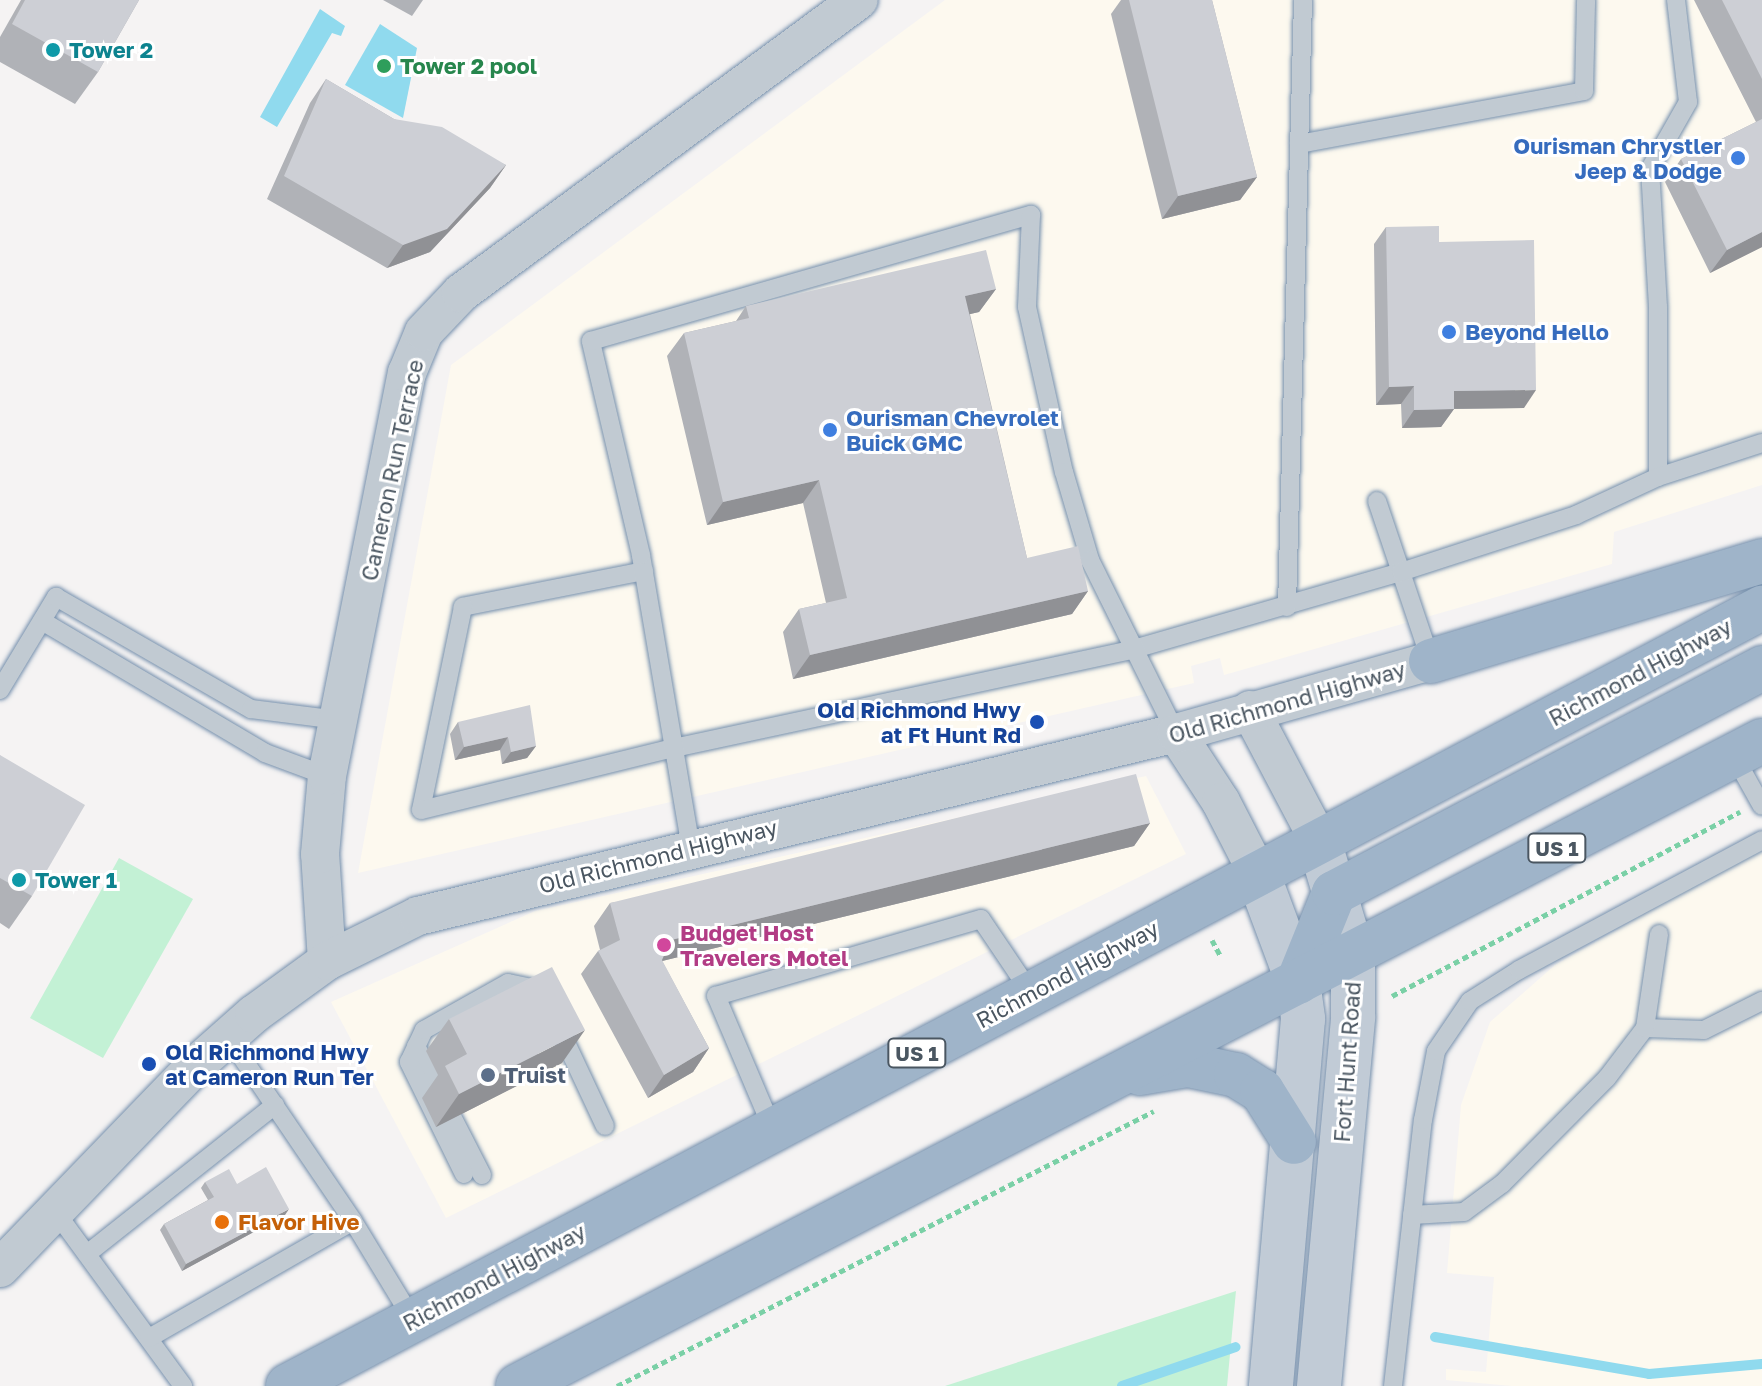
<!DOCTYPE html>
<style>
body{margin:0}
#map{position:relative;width:1762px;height:1386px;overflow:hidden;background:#f5f3f3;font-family:"Golos Text",sans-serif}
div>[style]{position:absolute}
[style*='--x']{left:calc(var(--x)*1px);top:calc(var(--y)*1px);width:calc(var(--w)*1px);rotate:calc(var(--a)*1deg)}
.commercial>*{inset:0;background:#fdf9ef}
.green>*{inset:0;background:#c3f1d5}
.water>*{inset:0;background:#90daee}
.stream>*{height:10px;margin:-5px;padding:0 5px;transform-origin:5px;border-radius:5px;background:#90daee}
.path>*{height:5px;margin-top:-2.5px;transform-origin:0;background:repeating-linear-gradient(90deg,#7ad0a6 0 6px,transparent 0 10px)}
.roads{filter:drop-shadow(0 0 2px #7690ad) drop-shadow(0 0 2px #7690ad)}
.service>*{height:18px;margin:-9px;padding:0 9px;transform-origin:9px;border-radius:9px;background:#c1cad2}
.minor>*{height:38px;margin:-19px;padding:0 19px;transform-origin:19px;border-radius:19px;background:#c1cad2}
.secondary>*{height:44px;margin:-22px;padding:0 22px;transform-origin:22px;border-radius:22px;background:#c1cbd6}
.trunk>*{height:44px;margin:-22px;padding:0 22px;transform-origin:22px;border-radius:22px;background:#9fb4c9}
.wall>*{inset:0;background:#b0b2b7}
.shaded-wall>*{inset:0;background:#909195}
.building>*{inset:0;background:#cdcfd5}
.dots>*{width:22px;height:22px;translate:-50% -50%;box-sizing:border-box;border:4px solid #fff;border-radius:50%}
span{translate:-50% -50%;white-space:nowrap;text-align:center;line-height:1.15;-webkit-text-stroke:6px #fff;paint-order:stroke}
.shield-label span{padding:2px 6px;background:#fff;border:2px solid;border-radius:6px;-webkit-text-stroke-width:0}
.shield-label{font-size:20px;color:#4a5661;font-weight:700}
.culture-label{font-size:22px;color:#0d838f;font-weight:700}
.left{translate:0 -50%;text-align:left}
.leisure-label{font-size:22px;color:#27864d;font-weight:700}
.shop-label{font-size:22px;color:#366cbe;font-weight:700}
.right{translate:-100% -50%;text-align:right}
.street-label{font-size:22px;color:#4a5661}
.transit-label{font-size:22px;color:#164399;font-weight:700}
.hotel-label{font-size:22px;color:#b23c85;font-weight:700}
.service-label{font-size:22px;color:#4e5e75;font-weight:700}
.food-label{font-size:22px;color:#c56008;font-weight:700}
</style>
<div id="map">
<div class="commercial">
<div style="clip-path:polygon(945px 0,1762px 0,1762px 485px,1614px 532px,1612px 564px,1224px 675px,1220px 658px,1191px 666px,1194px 683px,358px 873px,451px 365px)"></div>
<div style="clip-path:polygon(1146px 776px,1186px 854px,446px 1218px,331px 1002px,535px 911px)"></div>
<div style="clip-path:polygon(1762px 847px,1762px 1386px,1512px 1386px,1446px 1380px,1446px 1369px,1486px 1372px,1494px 1277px,1447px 1273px,1461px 1105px,1490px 1022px,1555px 965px)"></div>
</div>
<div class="green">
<div style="clip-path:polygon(119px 858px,193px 899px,103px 1058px,30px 1018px)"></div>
<div style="clip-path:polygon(1236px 1291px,1227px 1386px,945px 1386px)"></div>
</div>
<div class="water">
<div style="clip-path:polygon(320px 9px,345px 26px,341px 36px,332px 33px,277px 127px,260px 117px)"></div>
<div style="clip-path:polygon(380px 24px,417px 48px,403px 118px,345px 85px)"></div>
</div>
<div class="stream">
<div style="--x:1435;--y:1337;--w:217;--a:9.8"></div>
<div style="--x:1649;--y:1374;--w:113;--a:-5.1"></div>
<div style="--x:1122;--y:1386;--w:120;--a:-18.9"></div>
</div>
<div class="path">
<div style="--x:1212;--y:940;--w:19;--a:62"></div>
<div style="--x:1392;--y:996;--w:394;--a:-27.9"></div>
<div style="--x:617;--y:1386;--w:603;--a:-27.12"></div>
</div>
<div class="roads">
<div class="service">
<div style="--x:1299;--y:144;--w:290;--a:-10.5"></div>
<div style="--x:1584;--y:91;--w:91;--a:-88.7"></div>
<div style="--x:1658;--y:477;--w:170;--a:-90"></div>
<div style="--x:1658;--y:307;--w:138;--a:-93.3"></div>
<div style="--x:1650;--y:169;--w:77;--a:-60.4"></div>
<div style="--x:1688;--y:102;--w:103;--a:-96.7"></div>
<div style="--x:1377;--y:501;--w:169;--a:71.4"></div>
<div style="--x:644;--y:571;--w:185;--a:168.8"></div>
<div style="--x:463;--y:607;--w:207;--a:101.7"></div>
<div style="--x:421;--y:810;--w:260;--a:-13.8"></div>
<div style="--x:674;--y:748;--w:471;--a:-12.1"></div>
<div style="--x:1134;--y:649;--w:278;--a:-16.1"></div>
<div style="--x:1401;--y:572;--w:184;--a:-18"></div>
<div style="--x:1576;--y:515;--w:90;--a:-24.9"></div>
<div style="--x:1658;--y:477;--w:109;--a:-18.1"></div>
<div style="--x:1287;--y:607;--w:607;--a:-88.49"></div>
<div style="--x:42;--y:621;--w:259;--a:30.6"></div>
<div style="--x:265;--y:753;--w:66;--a:20.4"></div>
<div style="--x:0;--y:690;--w:109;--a:-58.9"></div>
<div style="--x:56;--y:597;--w:225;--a:29.9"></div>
<div style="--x:251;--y:709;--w:88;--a:7.2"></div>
<div style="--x:1734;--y:756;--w:57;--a:60.8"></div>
<div style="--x:691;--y:848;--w:297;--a:-99.7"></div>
<div style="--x:641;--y:555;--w:220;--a:-103.2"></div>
<div style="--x:591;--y:341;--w:458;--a:-16"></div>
<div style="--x:1031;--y:215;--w:92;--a:92.5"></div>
<div style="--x:1027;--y:307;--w:169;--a:77.4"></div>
<div style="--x:1064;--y:472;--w:92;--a:73.5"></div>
<div style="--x:1090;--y:560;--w:193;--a:63.6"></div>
<div style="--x:1645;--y:1028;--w:59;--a:1.9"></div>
<div style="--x:1704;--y:1030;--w:65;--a:-26.6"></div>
<div style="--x:560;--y:1030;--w:106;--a:64.9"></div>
<div style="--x:228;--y:1037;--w:222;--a:55.8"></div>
<div style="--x:353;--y:1221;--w:116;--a:58.8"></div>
<div style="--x:416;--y:1046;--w:145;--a:62.9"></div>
<div style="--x:773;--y:1130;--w:146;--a:-113"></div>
<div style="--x:716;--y:996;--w:276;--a:-16.2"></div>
<div style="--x:981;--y:919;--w:89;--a:56"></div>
<div style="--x:464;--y:1174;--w:125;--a:-116.2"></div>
<div style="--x:409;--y:1062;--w:35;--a:-65"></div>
<div style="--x:424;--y:1030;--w:96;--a:-29.2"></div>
<div style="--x:508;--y:983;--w:33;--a:12"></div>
<div style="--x:55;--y:1211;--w:217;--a:53.8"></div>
<div style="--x:1412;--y:1215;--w:52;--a:-3.3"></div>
<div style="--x:1464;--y:1212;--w:47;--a:-36.4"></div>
<div style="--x:1502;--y:1184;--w:149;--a:-45.3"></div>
<div style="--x:1607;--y:1078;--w:63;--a:-52.8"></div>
<div style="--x:1645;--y:1028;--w:95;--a:-81.5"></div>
<div style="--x:87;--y:1254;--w:240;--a:-38.4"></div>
<div style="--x:149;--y:1338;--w:235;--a:-29.8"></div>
<div style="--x:1393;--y:1386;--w:268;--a:-83.6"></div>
<div style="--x:1423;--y:1120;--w:70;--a:-79.3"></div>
<div style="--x:1436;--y:1051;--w:60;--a:-55.8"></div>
<div style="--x:1470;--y:1001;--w:58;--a:-32.3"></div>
<div style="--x:1519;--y:970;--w:276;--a:-28.1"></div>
</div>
<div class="minor">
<div style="--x:1250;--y:710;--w:148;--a:62.2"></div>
<div style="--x:1176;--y:733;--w:82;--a:56.9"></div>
<div style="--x:1221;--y:802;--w:79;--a:62.8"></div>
<div style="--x:327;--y:961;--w:107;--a:-93.7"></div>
<div style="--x:320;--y:854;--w:78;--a:-84.9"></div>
<div style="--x:327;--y:776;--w:411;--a:-78.8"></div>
<div style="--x:407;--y:373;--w:44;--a:-67.5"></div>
<div style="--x:424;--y:332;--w:54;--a:-46.5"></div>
<div style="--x:461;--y:293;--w:494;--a:-36.4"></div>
<div style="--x:0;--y:1268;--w:278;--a:-46"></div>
<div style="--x:193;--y:1068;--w:81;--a:-41.5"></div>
<div style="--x:254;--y:1014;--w:90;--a:-36"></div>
<div style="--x:327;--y:961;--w:102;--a:-26.3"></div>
<div style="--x:418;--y:916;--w:780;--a:-13.57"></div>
<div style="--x:1176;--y:733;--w:265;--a:-15.8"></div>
</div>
<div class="secondary">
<div style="--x:1257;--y:872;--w:117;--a:69.6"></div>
<div style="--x:1298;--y:982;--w:37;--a:82"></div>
<div style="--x:1303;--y:1019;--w:368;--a:95"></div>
<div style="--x:1319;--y:1386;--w:371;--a:-84.7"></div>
<div style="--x:1353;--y:1017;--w:62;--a:-90"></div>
<div style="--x:1353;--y:955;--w:119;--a:-106.6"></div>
</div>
<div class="trunk">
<div style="--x:1431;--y:661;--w:346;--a:-16.8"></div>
<div style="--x:1298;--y:982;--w:96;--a:-68"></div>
<div style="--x:1334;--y:893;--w:484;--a:-27.7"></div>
<div style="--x:1140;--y:1073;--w:49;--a:-9.5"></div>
<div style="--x:1188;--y:1065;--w:49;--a:11.8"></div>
<div style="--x:1236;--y:1075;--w:31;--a:32"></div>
<div style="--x:1262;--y:1091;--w:60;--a:57.9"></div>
<div style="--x:288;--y:1386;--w:1667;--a:-27.83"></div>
<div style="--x:518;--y:1386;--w:1401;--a:-27.41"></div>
</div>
</div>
<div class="wall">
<div style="clip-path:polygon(21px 0,139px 0,98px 72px,75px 104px,0 62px,0 37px)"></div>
<div style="clip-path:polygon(383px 0,423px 0,412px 16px)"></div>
<div style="clip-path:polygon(1121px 0,1212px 0,1257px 177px,1240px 200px,1162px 219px,1111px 14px)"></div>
<div style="clip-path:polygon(1694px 0,1762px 0,1762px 247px,1710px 273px,1665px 182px,1681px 159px,1756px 122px)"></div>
<div style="clip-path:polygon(326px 79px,394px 119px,506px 165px,490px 188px,430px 252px,387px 268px,267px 199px,310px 103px)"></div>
<div style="clip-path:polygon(1386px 227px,1439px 242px,1524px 408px,1454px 409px,1441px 427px,1402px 428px,1401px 404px,1376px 405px,1374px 244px)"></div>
<div style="clip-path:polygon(996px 289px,979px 312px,970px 314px,1027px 558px,1088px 591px,1072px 614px,793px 679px,783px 632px,799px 609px,826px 603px,803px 503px,707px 525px,667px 356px,684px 333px,736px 321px,746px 306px)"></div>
<div style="clip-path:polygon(458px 722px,536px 746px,527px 758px,502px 764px,500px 750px,455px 760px,450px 734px)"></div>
<div style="clip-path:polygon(0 755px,32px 896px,9px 929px,0 923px)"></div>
<div style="clip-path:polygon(1150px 823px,1134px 846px,662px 961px,709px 1048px,693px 1072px,648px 1098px,581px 974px,598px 951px,600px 950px,594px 926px,610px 903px)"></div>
<div style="clip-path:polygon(449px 1019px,562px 1063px,436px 1127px,422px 1098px,438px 1075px,426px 1051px)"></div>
<div style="clip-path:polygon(205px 1182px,237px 1184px,285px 1215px,182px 1271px,160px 1230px,164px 1224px,208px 1200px,201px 1188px)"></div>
</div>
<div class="shaded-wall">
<div style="clip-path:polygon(506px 165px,490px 188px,430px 252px,387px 268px,403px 245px)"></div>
<div style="clip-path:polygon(1257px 177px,1240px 200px,1162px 219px,1178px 196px)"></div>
<div style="clip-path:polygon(1762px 232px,1762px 247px,1710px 273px,1727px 250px)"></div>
<div style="clip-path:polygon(996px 289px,979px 312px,949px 319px,965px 296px)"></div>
<div style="clip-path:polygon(1414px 386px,1401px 404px,1376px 405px,1389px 387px)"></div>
<div style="clip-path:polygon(1536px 390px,1524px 408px,1441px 409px,1454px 391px)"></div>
<div style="clip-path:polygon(1454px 409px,1441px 427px,1402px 428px,1414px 410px)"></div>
<div style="clip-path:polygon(819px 480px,803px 503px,707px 525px,723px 502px)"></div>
<div style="clip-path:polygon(1088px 591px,1072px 614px,793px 679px,810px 655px)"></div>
<div style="clip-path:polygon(508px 737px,500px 750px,455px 760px,464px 747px)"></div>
<div style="clip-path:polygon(536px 746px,527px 758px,502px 764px,511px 752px)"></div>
<div style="clip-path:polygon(1150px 823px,1134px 846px,654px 963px,671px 940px)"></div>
<div style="clip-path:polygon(585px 1030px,562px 1063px,436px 1127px,459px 1094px)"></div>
<div style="clip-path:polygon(709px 1048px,693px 1072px,648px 1098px,664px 1075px)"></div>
<div style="clip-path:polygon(289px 1209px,285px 1215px,182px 1271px,186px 1264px)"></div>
</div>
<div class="building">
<div style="clip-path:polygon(25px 0,139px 0,98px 72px,12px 24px)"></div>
<div style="clip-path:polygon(1129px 0,1212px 0,1257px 177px,1178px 196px)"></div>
<div style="clip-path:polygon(1722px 0,1762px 0,1762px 79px)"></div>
<div style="clip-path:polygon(326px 79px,394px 119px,442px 127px,506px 165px,447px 229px,403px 245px,284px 176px)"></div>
<div style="clip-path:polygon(1762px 119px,1762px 232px,1727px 250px,1681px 159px)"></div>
<div style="clip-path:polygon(1439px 226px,1439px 242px,1534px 240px,1536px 390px,1454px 391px,1454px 409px,1414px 410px,1414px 386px,1389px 387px,1386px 227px)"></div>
<div style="clip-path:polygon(986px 250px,996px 289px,965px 296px,1027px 558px,1078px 546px,1088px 591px,810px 655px,799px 609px,847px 598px,819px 480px,723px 502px,684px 333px,749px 318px,746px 306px)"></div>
<div style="clip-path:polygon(530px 705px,536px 746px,511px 752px,508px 737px,464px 747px,458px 722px)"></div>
<div style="clip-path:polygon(0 755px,85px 805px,32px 896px,0 878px)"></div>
<div style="clip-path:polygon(1136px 774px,1150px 823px,671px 940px,662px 960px,709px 1048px,664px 1075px,598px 951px,620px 940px,610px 903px)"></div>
<div style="clip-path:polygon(552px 967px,585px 1030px,459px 1094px,445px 1066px,467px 1054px,449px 1019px)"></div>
<div style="clip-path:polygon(266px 1167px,289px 1209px,186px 1264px,164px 1224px,214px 1197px,205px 1182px,229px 1169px,237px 1184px)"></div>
</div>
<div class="dots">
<div style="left:53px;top:50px;background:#0f9aa8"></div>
<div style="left:384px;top:66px;background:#2e9e5b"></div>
<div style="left:1738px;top:158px;background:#3f7fe0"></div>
<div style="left:1449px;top:332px;background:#3f7fe0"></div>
<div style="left:830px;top:430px;background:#3f7fe0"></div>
<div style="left:1037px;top:722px;background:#1a4fb4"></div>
<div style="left:19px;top:880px;background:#0f9aa8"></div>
<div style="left:664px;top:945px;background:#d1479c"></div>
<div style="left:149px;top:1064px;background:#1a4fb4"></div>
<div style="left:488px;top:1075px;background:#5c6f8a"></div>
<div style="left:222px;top:1222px;background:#e8710a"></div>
</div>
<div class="shield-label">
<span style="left:1557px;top:848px">US 1</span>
<span style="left:917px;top:1053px">US 1</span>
</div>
<div class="culture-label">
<span class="left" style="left:69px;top:50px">Tower 2</span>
<span class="left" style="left:35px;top:880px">Tower 1</span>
</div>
<div class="leisure-label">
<span class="left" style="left:400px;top:66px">Tower 2 pool</span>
</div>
<div class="shop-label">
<span class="right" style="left:1722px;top:158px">Ourisman Chrystler<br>Jeep &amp; Dodge</span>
<span class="left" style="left:1465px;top:332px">Beyond Hello</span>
<span class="left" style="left:846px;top:430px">Ourisman Chevrolet<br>Buick GMC</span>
</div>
<div class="street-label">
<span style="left:392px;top:470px;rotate:-78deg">Cameron Run Terrace</span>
<span style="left:1640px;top:672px;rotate:-28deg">Richmond Highway</span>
<span style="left:1287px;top:702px;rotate:-16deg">Old Richmond Highway</span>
<span style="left:658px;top:856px;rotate:-14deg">Old Richmond Highway</span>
<span style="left:1067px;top:974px;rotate:-28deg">Richmond Highway</span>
<span style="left:1347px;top:1062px;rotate:-86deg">Fort Hunt Road</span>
<span style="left:494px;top:1277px;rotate:-28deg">Richmond Highway</span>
</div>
<div class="transit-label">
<span class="right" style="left:1021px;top:722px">Old Richmond Hwy<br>at Ft Hunt Rd</span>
<span class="left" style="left:165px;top:1064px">Old Richmond Hwy<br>at Cameron Run Ter</span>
</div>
<div class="hotel-label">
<span class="left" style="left:680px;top:945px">Budget Host<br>Travelers Motel</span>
</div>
<div class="service-label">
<span class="left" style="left:504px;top:1075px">Truist</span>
</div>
<div class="food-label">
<span class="left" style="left:238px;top:1222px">Flavor Hive</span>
</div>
</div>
